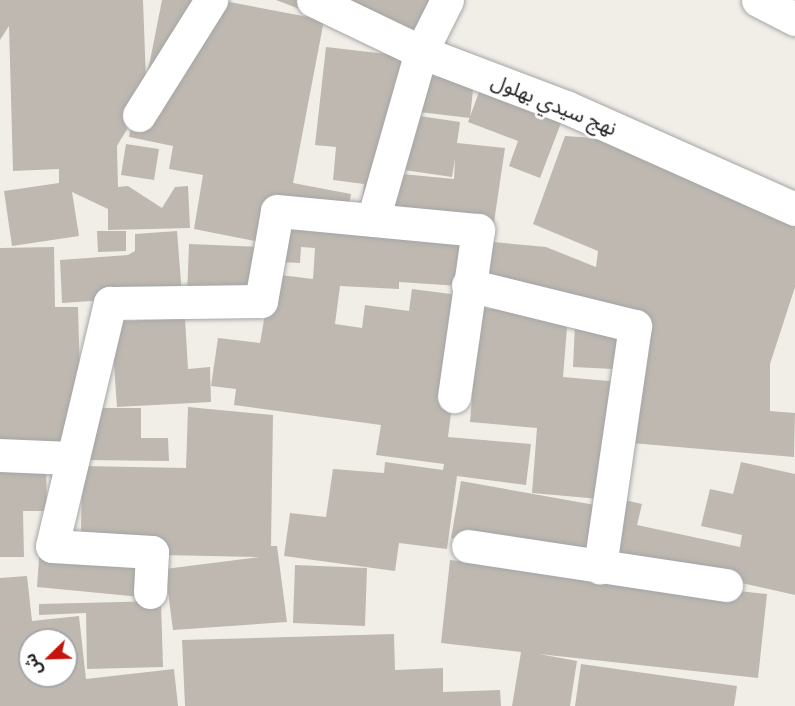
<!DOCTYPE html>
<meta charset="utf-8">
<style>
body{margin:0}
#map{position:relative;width:795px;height:706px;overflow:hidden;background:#f1eee8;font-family:"Fira Sans","Noto Sans Arabic",sans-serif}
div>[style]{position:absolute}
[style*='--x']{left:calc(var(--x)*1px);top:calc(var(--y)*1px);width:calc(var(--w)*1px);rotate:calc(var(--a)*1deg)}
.building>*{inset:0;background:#beb8b1}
.roads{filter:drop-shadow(0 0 2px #a5a5a5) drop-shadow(0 0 2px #a5a5a5)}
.minor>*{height:33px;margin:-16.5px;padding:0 16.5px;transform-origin:16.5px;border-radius:16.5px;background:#fff}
span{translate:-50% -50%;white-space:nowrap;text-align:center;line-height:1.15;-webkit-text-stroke:6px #fff;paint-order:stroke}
.street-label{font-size:20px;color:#212121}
.north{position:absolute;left:18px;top:628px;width:60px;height:60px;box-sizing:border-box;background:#fff;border:2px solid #a6a6a6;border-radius:50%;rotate:247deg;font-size:16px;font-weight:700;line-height:24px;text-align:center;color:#212121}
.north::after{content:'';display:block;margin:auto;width:21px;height:27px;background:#c6130d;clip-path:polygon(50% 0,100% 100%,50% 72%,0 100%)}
</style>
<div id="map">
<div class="building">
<div style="clip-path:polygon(0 0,143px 0,146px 81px,162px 0,219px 0,324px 20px,293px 183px,351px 194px,346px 221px,277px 207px,270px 244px,194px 229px,203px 175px,169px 169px,173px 146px,129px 137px,132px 121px,117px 146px,118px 187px,128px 186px,162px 208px,175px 187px,188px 186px,190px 228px,108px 230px,108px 209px,72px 192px,79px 236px,12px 246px,4px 191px,59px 183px,59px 169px,13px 171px,9px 26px,0 40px)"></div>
<div style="clip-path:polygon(276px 0,441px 0,420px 55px)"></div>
<div style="clip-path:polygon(326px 47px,404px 56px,392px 173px,454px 179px,455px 158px,452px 177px,397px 169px,406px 114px,460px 122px,457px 143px,505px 148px,493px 229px,361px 215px,364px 184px,333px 180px,336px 147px,315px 145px)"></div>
<div style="clip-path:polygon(414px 74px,474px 81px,470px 118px,411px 111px)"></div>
<div style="clip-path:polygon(479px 92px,561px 123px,540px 178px,509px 166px,518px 141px,468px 122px)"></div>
<div style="clip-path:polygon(565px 136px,595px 138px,795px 220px,795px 287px,770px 364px,770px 411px,795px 413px,794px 457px,632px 443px,645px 313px,476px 283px,493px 242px,546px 247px,596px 267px,598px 251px,533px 224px)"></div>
<div style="clip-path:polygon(126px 144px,159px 149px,154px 180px,121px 175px)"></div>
<div style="clip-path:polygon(279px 221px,478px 235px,475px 287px,399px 282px,399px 289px,340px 286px,335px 324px,362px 328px,365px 305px,409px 311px,412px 289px,466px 296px,448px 437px,531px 444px,526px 485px,457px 476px,447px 549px,399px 543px,395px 571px,284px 556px,290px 513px,326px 517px,333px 469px,384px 473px,385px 462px,443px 470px,444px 464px,376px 455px,381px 425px,234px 405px,236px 389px,211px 386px,218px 338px,260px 343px,272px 274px,313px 279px,315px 248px,301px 247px,300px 263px,277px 262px)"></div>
<div style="clip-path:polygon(97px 231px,126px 231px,126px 251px,98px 252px)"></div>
<div style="clip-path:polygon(177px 231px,182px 295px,62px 303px,60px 260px,128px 255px,135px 251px,135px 234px)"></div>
<div style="clip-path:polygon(189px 244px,262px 247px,260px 299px,187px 296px)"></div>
<div style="clip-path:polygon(54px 247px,55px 307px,78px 307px,82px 450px,0 452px,0 248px)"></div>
<div style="clip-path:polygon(479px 308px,568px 315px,563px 377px,620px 382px,611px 500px,532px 493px,537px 428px,470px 422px)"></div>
<div style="clip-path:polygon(185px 318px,188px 369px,210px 367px,211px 402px,117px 407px,111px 322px)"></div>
<div style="clip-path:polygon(575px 323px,635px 325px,633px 370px,573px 367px)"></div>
<div style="clip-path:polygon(188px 407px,273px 415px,271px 546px,277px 546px,287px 622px,173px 630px,165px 569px,260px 557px,163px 555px,81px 534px,82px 466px,186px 468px)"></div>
<div style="clip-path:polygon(85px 408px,141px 408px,141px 438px,168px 438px,169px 461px,85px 460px)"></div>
<div style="clip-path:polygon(741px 462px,795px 474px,795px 595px,603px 552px,615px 498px,642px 504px,637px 525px,740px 547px,742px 535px,701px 526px,710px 489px,733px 494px)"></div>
<div style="clip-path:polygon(0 464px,46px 464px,47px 511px,23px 511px,24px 557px,0 557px)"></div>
<div style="clip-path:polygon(461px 481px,595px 505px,585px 562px,451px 538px)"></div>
<div style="clip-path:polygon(40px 544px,145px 553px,141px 597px,37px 587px)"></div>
<div style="clip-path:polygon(450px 560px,767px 594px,758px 678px,539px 654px,577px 661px,570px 706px,512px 706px,521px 652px,441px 643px)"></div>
<div style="clip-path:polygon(295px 565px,367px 568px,365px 626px,293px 623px)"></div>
<div style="clip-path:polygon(evenodd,27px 576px,32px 621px,79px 616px,86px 679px,174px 669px,178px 706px,0 706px,0 578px,27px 576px,30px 640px,66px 640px,66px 676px,30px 676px,30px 640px)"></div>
<div style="clip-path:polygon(161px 601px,163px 667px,87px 669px,86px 613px,39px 615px,39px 604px)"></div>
<div style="clip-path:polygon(394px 634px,395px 670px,443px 668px,443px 692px,500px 690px,501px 706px,185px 706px,182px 640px)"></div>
<div style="clip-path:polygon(581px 664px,737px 686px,734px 706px,575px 706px)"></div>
</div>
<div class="roads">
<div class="minor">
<div style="--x:313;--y:0;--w:120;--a:25.7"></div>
<div style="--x:421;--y:52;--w:155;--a:20.8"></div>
<div style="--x:566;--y:107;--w:251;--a:24"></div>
<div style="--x:758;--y:0;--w:42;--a:27.2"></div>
<div style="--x:139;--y:115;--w:136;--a:-57.9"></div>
<div style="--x:373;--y:220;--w:175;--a:-74.1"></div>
<div style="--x:421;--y:52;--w:58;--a:-63.4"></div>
<div style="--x:468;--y:285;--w:172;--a:13.8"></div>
<div style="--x:635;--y:326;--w:244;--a:98.3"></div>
<div style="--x:0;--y:455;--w:72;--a:2.4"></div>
<div style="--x:468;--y:546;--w:261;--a:8.6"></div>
<div style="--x:150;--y:592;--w:40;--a:-87.1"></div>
<div style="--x:152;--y:552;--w:100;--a:-176.6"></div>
<div style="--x:52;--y:546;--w:250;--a:-76.6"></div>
<div style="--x:110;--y:303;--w:151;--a:-0.8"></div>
<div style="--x:261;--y:301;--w:91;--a:-79.9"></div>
<div style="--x:277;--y:211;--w:202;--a:5.4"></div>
<div style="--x:478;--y:230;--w:168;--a:98.2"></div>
</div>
</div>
<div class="street-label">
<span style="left:554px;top:105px;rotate:22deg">نهج سيدي بهلول</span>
</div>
<div class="north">ش</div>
</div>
